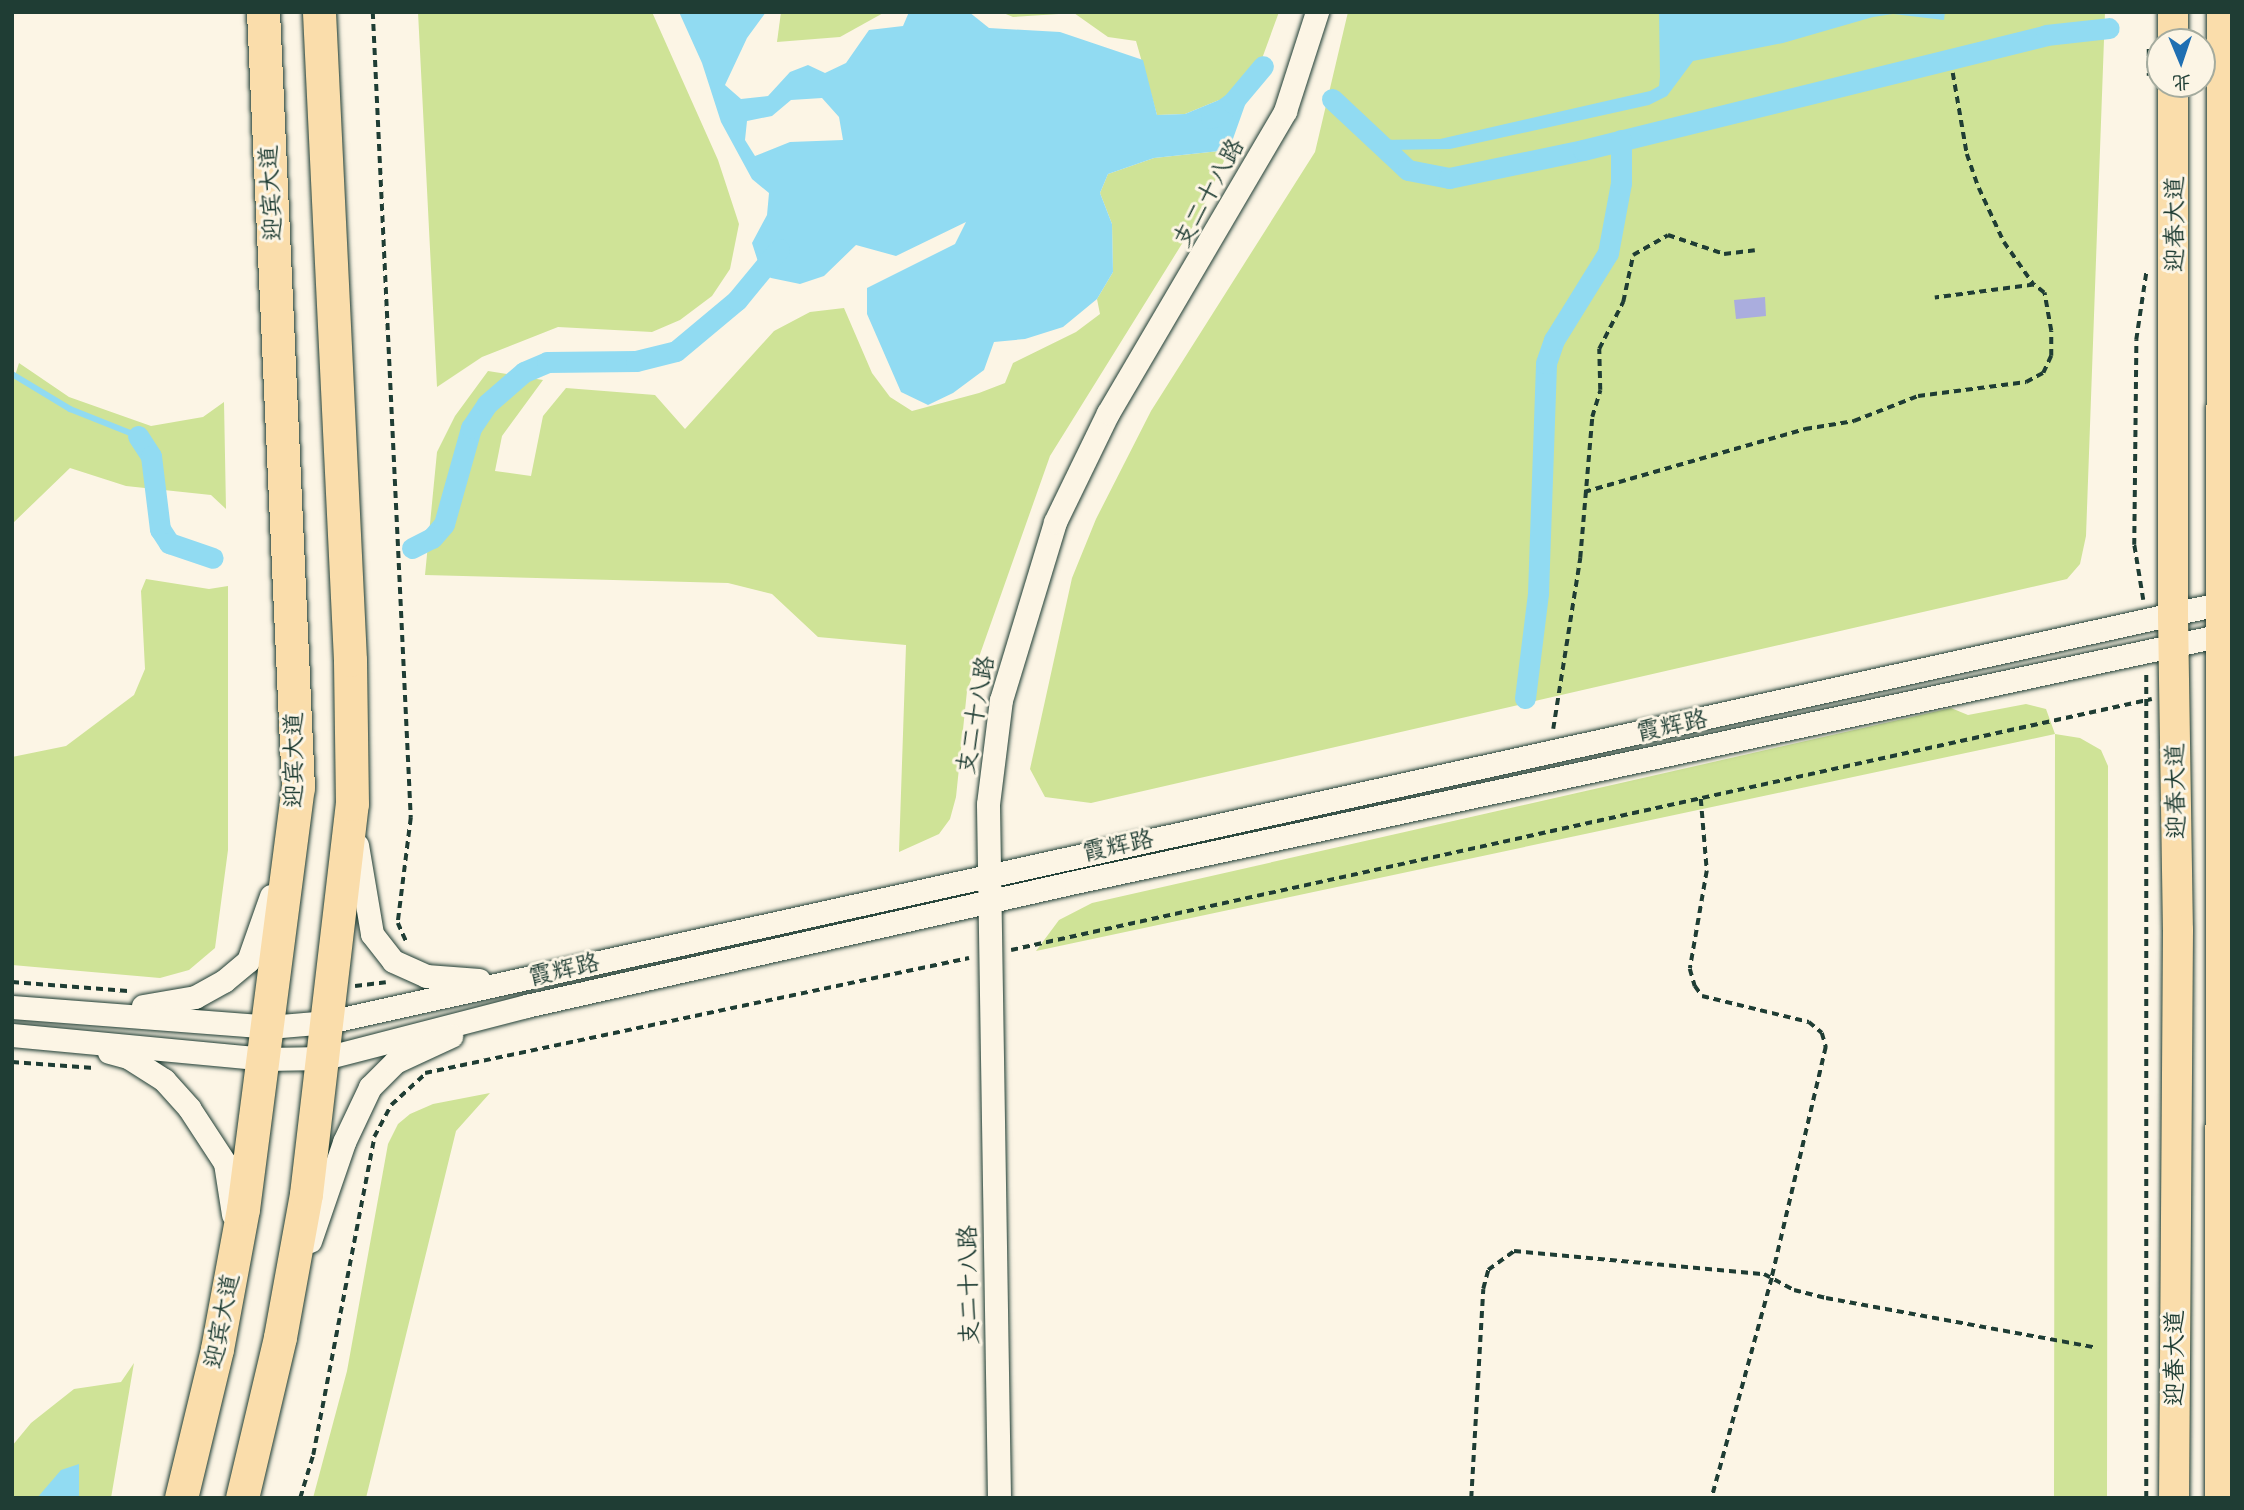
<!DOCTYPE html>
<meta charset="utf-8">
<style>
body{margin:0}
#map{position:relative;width:2244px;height:1510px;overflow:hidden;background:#fcf5e5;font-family:Caveat,"LXGW WenKai TC",sans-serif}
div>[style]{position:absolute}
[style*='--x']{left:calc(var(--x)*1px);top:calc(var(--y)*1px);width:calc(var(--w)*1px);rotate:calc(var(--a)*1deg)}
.green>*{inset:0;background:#cfe397}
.water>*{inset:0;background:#91dbf2}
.stream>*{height:6px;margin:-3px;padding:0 3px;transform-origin:3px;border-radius:3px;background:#91dbf2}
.canal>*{height:21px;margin:-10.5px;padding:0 10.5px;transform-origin:10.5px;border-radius:10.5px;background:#91dbf2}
.building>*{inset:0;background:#aaadde}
.path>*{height:3.5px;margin-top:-1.75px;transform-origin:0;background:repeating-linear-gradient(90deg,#1f3d34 0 7px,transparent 0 12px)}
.roads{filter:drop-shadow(0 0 2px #1f3d34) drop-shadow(0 0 2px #1f3d34)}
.minor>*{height:23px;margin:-11.5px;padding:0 11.5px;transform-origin:11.5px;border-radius:11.5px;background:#fcf5e5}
.major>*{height:30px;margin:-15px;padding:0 15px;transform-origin:15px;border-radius:15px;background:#faddab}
.highway>*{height:33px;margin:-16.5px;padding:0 16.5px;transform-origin:16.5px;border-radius:16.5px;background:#faddab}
span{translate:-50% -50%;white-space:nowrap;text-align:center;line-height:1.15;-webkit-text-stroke:6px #fcf5e5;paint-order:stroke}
.street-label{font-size:24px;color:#1f3d34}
.frame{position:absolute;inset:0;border:14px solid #1f3d34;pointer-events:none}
.north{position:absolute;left:2146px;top:28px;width:70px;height:70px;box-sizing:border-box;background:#fcf5e5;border:2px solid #a4ab9e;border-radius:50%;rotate:178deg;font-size:19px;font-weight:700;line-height:28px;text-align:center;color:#1f3d34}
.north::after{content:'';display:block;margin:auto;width:24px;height:32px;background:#1f6fb2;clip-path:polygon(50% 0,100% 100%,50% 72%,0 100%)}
</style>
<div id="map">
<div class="green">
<div style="clip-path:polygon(418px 12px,652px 12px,718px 160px,739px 224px,730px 269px,712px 296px,680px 320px,652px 332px,558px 327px,482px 357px,437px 387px)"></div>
<div style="clip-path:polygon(781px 12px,885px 12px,840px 37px,777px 42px)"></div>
<div style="clip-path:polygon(1001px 12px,1279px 12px,1245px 105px,1219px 100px,1185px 114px,1157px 115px,1136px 41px,1108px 37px,1074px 13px,1013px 17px)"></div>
<div style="clip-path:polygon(1348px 12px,2105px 12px,2086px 536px,2080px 564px,2067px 579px,1091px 803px,1045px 797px,1030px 769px,1072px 578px,1096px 519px,1151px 411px,1315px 152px)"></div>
<div style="clip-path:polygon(1229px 150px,1198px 218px,1050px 456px,967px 691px,956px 797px,950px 819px,939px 834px,899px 852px,906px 645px,818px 637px,772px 594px,728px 583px,425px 575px,437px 452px,455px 416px,488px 371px,543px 380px,502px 436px,495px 471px,531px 476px,543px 416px,566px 388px,655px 395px,685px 429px,774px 331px,810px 312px,844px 308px,872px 373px,890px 397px,912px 411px,979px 393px,1005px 383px,1013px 363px,1076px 332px,1100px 314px,1097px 299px,1113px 272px,1112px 224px,1100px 193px,1108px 174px,1154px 158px)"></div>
<div style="clip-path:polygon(19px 363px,69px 397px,151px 426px,203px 417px,224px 402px,226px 509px,211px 495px,126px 486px,70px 468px,12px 524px,12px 385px)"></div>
<div style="clip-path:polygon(146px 579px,209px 589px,228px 586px,228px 850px,215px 948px,189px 970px,160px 978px,12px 965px,12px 757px,66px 746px,134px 695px,145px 669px,141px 591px)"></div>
<div style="clip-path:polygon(2026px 704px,2046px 709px,2055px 734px,2080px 738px,2101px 750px,2108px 766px,2107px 1498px,2054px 1498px,2055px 734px,1036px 951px,1059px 920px,1092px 903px,1951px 708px,1968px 715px)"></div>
<div style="clip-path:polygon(490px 1093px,456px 1131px,366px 1498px,313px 1498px,347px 1371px,388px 1144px,398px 1124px,410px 1114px,433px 1104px)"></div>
<div style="clip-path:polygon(134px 1363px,111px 1498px,12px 1498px,12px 1446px,31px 1423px,74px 1389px,121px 1382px)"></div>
</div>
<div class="water">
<div style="clip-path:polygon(evenodd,679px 12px,766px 12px,747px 38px,725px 85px,741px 99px,768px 96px,790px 72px,808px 65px,825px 73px,846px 63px,869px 30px,903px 26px,909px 12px,969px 12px,989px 28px,1060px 32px,1143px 60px,1157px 115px,1185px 114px,1219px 100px,1245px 105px,1229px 150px,1154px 158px,1108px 174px,1100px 193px,1112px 224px,1113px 272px,1097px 299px,1063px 327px,1025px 339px,994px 342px,984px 370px,953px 393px,928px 405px,901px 392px,867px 314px,867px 288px,955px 244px,966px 222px,896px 256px,856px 245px,824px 276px,800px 284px,771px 278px,761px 271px,752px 243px,767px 215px,769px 193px,752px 179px,721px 122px,702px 63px,679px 12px,822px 98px,839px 117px,843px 140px,790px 142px,755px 156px,745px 140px,747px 121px,772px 116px,791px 100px,822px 98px)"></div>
<div style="clip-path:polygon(1659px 12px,1945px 12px,1944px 20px,1893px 14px,1873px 17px,1783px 43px,1693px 61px,1667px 96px,1649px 105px,1450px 149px,1388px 150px,1378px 140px,1440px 139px,1650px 91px,1659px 86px,1660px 77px)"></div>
<div style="clip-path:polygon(79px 1464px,79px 1498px,37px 1498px,61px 1470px)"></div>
</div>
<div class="stream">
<div style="--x:12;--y:374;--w:68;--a:31.1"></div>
<div style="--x:70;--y:409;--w:73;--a:21.7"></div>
</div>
<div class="canal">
<div style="--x:1332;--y:99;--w:104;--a:43.1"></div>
<div style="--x:1408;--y:170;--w:42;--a:11"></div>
<div style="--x:1449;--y:178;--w:137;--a:-11.8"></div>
<div style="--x:1583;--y:150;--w:477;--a:-13.9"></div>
<div style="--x:2046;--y:35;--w:63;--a:-6.3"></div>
<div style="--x:1211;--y:118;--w:26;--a:-36"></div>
<div style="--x:1232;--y:103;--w:48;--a:-50"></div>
<div style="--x:138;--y:436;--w:24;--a:57"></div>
<div style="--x:151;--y:456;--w:74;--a:83"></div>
<div style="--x:160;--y:529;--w:17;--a:57"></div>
<div style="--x:169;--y:543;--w:46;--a:18.8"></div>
<div style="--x:412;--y:548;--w:22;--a:-27"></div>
<div style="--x:432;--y:538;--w:18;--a:-49"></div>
<div style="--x:444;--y:524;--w:100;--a:-74.3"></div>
<div style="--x:471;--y:428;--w:29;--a:-56"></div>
<div style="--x:487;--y:404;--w:49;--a:-40.9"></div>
<div style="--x:524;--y:372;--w:25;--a:-23"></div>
<div style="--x:547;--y:362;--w:89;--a:-0.6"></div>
<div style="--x:636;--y:361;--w:41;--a:-14"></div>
<div style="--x:676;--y:351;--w:80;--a:-39.9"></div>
<div style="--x:737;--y:300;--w:66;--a:-50.5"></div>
<div style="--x:1525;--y:698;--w:106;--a:-82.9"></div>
<div style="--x:1538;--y:593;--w:230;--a:-88"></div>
<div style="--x:1546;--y:363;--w:24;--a:-71"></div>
<div style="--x:1554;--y:340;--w:102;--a:-58.2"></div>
<div style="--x:1608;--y:253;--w:71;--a:-79.5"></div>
<div style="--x:1621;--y:183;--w:43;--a:-90"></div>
</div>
<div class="building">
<div style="clip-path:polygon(1765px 297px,1766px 316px,1736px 319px,1734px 300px)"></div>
</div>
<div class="path">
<div style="--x:373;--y:12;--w:807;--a:87.3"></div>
<div style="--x:411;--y:818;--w:106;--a:97.1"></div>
<div style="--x:398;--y:923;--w:20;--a:66"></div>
<div style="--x:2149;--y:49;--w:27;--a:90"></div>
<div style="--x:1953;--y:73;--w:82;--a:80.2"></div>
<div style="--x:1967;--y:154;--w:36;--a:71"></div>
<div style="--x:1979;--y:188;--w:60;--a:65.2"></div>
<div style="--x:2004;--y:242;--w:52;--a:55.1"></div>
<div style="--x:1584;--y:492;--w:230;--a:-15.9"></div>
<div style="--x:1805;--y:429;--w:50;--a:-9.3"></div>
<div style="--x:1854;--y:421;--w:69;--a:-21.3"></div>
<div style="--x:1918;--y:396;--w:109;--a:-7.4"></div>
<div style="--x:2026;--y:382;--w:19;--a:-28"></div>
<div style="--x:2043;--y:373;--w:19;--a:-65"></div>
<div style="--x:2051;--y:356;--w:25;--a:-90"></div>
<div style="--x:2051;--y:331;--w:39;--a:-100"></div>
<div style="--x:2044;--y:293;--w:13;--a:-141"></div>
<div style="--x:2034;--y:285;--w:100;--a:172.5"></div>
<div style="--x:2143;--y:600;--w:56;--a:-99.3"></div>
<div style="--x:2134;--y:545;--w:205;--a:-89.4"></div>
<div style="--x:2136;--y:340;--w:68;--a:-81.5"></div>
<div style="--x:1553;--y:729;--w:173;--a:-81"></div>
<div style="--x:1580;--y:558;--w:142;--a:-85.1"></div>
<div style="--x:1592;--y:417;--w:28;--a:-73"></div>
<div style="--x:1600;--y:390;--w:41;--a:-91.4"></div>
<div style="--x:1599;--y:349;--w:53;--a:-62.9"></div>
<div style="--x:1623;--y:302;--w:48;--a:-78"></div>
<div style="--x:1633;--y:255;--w:40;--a:-29.7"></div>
<div style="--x:1668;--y:235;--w:59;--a:18.7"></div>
<div style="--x:1724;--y:254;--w:31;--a:-7"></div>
<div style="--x:1701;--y:799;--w:72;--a:85.2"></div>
<div style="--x:1707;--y:871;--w:99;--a:99.8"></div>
<div style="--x:1690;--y:969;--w:18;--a:74"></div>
<div style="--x:1695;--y:986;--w:12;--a:55"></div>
<div style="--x:1702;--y:996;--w:110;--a:13.7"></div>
<div style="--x:1809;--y:1022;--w:17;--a:40"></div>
<div style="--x:1822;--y:1033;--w:15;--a:74"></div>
<div style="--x:1826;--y:1047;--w:237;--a:103.2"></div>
<div style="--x:1772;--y:1278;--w:228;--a:105.3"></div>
<div style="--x:1011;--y:950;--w:1168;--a:-12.41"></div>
<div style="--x:12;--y:982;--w:116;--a:4.4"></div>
<div style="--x:355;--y:986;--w:31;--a:-7"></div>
<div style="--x:12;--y:1062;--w:82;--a:4.2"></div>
<div style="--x:425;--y:1073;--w:556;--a:-11.94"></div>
<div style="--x:300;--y:1498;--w:45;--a:-73.2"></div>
<div style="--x:313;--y:1455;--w:324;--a:-79.1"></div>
<div style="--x:374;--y:1137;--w:36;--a:-62"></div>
<div style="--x:391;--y:1105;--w:46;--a:-42.4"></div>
<div style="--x:1471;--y:1498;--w:209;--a:-86.7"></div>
<div style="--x:1483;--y:1289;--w:20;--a:-75"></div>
<div style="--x:1488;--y:1270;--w:32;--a:-36"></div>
<div style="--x:1514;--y:1251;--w:251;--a:5.3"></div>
<div style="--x:1764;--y:1274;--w:34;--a:28"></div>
<div style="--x:1794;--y:1290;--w:33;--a:14"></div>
<div style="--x:1826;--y:1298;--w:272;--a:10.4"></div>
<div style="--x:2146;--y:1498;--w:824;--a:-90"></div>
</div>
<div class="roads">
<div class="minor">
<div style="--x:357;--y:845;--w:90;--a:80.4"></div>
<div style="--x:372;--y:934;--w:34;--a:52"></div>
<div style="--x:393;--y:961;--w:36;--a:24"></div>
<div style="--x:426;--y:976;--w:53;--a:4.3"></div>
<div style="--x:143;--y:1006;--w:53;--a:-9.8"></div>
<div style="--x:195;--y:997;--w:33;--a:-29"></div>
<div style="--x:224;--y:981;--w:31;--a:-40"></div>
<div style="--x:248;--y:961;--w:69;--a:-70.5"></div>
<div style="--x:12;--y:1007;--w:258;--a:4.4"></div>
<div style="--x:269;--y:1027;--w:59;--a:-4.8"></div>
<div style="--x:328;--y:1022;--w:1950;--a:-12.47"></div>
<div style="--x:12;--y:1035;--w:254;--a:5.4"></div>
<div style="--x:265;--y:1059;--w:60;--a:-1"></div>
<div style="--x:325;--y:1058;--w:208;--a:-14.5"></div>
<div style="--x:526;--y:1006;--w:563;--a:-12.73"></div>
<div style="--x:1075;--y:882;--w:1183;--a:-12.15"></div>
<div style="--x:109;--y:1052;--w:20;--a:15"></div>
<div style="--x:128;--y:1057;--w:43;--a:32.6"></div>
<div style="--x:164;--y:1080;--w:38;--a:48"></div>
<div style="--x:189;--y:1108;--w:66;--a:56.8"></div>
<div style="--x:225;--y:1163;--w:52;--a:81.1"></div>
<div style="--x:310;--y:1241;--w:105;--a:-71"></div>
<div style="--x:344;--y:1142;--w:61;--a:-64.7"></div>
<div style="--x:370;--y:1087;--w:35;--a:-45"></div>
<div style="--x:395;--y:1062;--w:62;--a:-24.9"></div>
<div style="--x:999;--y:1498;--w:694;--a:-90.91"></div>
<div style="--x:988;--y:804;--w:105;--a:-82.9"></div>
<div style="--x:1001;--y:700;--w:186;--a:-73.1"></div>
<div style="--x:1055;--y:522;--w:121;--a:-64.1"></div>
<div style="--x:1108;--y:413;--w:350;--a:-59.6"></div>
<div style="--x:1285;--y:111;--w:104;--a:-72.1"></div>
</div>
<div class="major">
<div style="--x:2173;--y:12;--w:30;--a:90"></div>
<div style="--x:2173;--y:84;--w:531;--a:90"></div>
<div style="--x:2173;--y:615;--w:315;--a:89.1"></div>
<div style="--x:2178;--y:930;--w:568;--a:90.4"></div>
<div style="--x:2220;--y:1498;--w:1486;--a:-89.92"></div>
</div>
<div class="highway">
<div style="--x:181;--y:1498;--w:153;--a:-76.4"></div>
<div style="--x:217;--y:1349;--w:142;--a:-79.5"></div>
<div style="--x:243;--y:1209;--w:425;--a:-82.6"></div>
<div style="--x:298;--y:788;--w:777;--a:-92.58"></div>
<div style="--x:242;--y:1498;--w:165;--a:-76.7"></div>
<div style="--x:280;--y:1337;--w:145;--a:-79.7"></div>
<div style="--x:306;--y:1194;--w:393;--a:-83.3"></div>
<div style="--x:352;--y:804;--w:144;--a:-90.8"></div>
<div style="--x:350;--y:660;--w:649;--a:-92.74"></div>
</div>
</div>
<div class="street-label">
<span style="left:271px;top:193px;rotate:-93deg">迎宾大道</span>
<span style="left:1209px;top:193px;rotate:-61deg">支二十八路</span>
<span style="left:2175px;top:224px;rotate:-90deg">迎春大道</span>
<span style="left:976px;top:715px;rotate:-80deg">支二十八路</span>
<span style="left:1672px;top:726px;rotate:-12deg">霞辉路</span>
<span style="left:294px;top:760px;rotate:-90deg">迎宾大道</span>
<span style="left:2176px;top:791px;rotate:-91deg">迎春大道</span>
<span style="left:1118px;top:846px;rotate:-12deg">霞辉路</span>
<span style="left:564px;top:970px;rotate:-13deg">霞辉路</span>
<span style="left:969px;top:1285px;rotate:-91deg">支二十八路</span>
<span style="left:222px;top:1321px;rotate:-79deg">迎宾大道</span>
<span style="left:2175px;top:1358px;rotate:-90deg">迎春大道</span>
</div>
<div class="frame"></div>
<div class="north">北</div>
</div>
